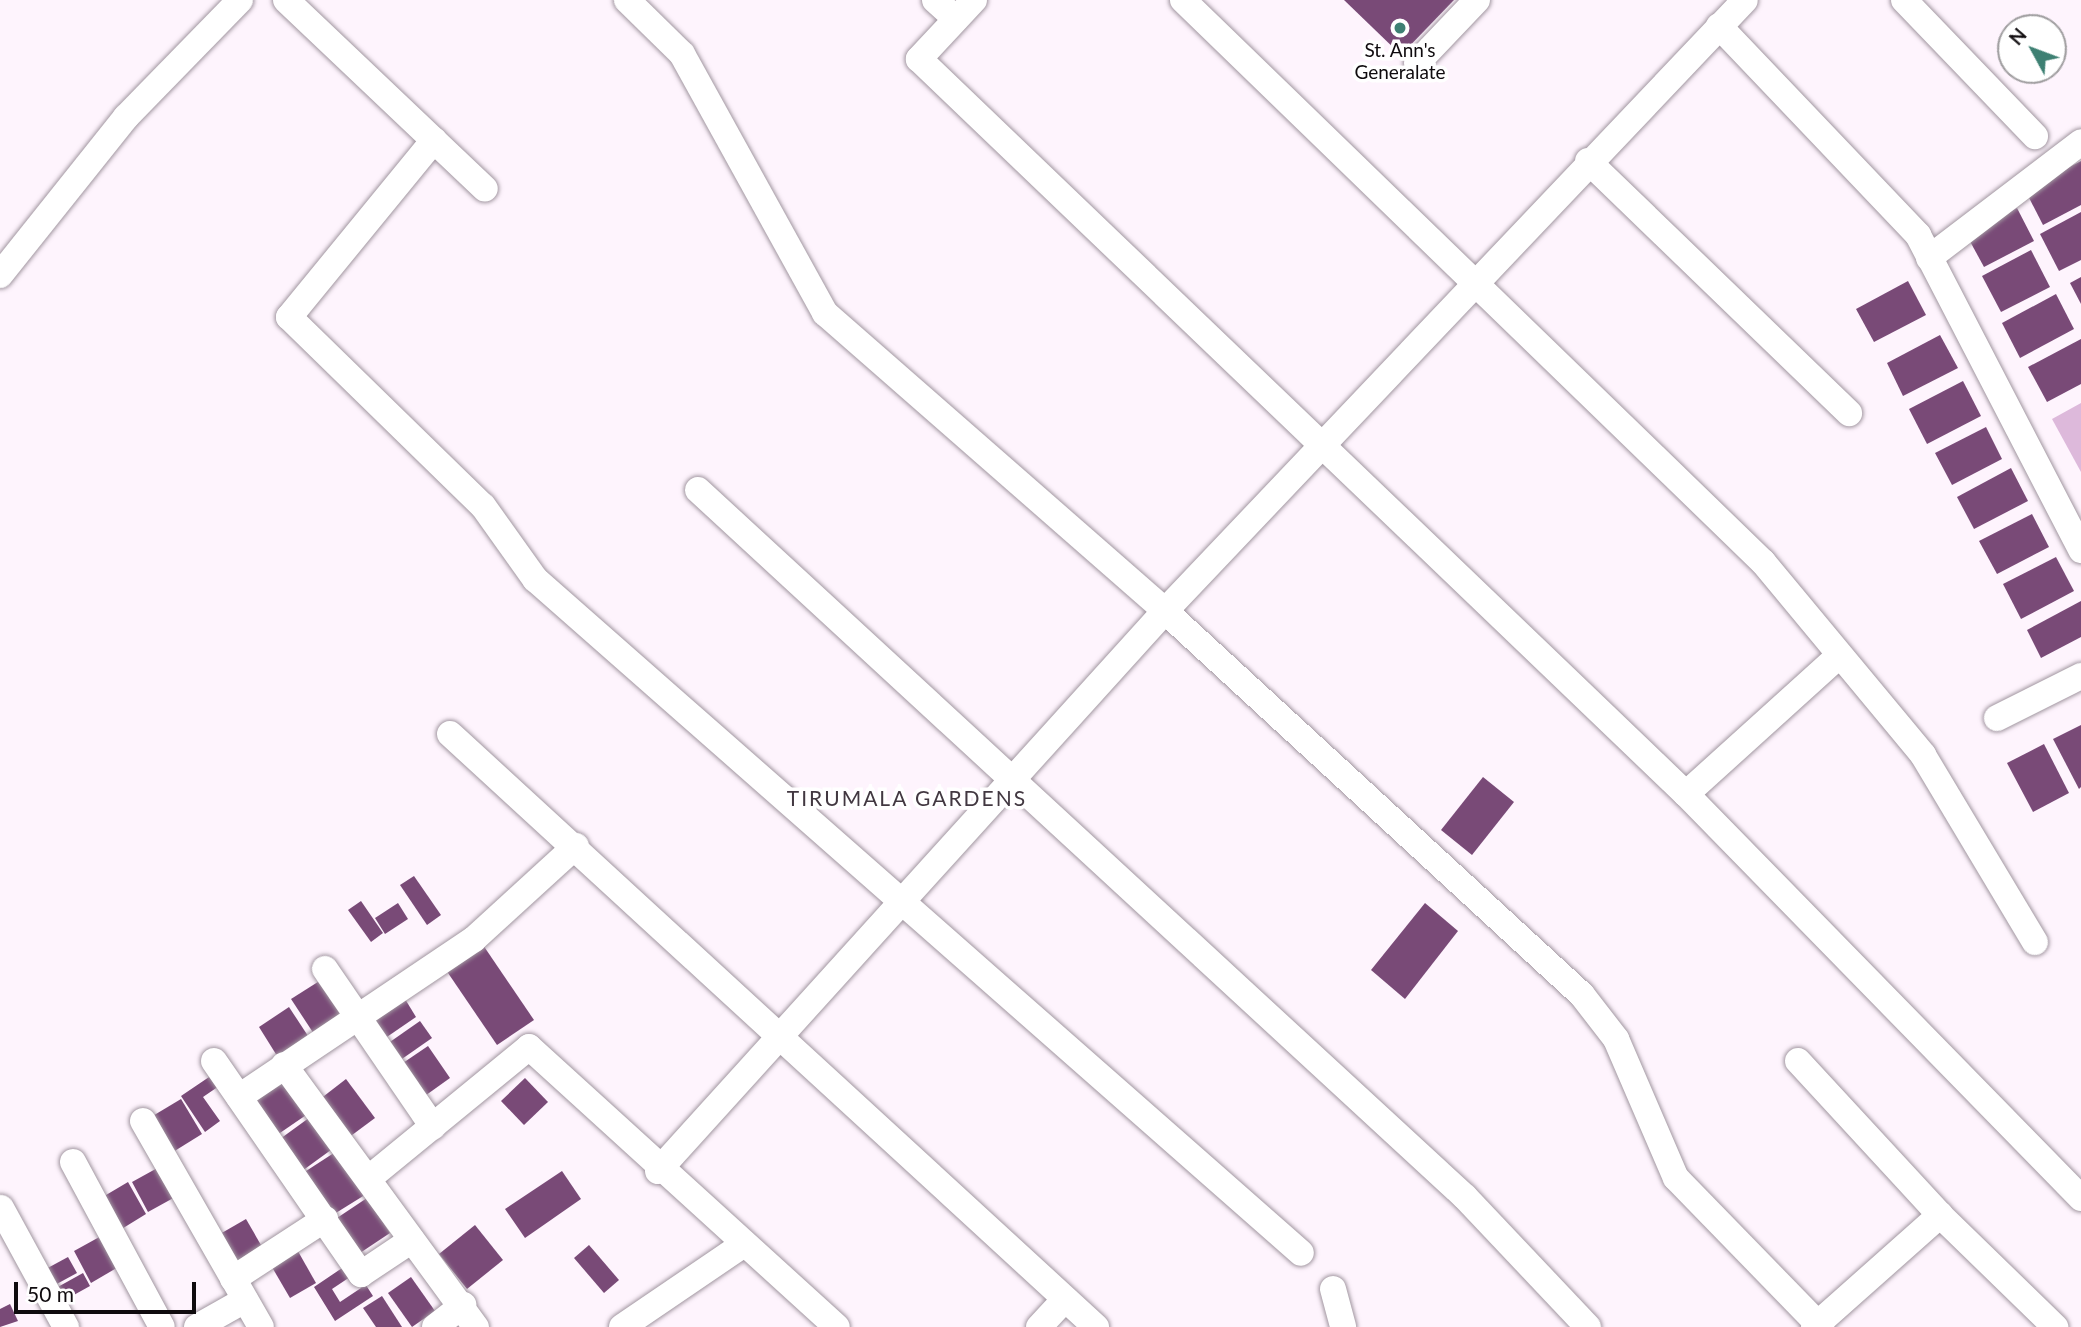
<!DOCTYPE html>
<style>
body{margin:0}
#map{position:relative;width:2081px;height:1327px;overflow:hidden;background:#fef4fd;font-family:Lato,sans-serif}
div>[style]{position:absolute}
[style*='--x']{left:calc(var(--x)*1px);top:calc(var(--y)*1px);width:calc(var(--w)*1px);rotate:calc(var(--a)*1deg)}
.green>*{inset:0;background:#ddb9db}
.building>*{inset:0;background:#794a77}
.roads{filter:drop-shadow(0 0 2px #a196a0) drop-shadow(0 0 2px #a196a0)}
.minor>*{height:26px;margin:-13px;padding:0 13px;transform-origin:13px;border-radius:13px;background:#fff}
.dots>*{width:19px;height:19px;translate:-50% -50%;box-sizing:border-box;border:4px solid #fff;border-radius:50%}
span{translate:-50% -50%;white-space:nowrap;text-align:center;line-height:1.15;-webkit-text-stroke:7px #fff;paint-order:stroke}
.poi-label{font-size:19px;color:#0f0b0e}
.neighbourhood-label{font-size:21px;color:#423841;letter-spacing:2px}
.north{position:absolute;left:1997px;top:14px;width:70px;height:70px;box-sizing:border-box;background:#fff;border:2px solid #9f9d9f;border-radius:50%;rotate:311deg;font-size:19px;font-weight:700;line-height:28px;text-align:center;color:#0f0b0e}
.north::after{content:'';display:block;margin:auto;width:24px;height:32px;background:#3e8073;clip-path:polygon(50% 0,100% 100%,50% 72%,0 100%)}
.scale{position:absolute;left:14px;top:1282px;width:182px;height:32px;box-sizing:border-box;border:4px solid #0f0b0e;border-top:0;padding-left:9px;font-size:21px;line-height:24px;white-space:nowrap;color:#0f0b0e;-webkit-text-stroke:5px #fff;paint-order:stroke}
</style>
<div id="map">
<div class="green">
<div style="clip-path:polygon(2081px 403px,2081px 472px,2052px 419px)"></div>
</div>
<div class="building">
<div style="clip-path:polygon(1344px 0,1454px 0,1401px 55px)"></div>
<div style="clip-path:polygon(2081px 161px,2081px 205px,2043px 225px,2025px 190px)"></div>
<div style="clip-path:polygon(2017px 208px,2034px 241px,1984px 267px,1966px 234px)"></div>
<div style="clip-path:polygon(2081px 212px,2081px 260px,2059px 271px,2040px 234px)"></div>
<div style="clip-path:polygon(2031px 250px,2050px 287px,2001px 312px,1982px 276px)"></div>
<div style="clip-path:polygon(2081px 277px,2081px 304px,2070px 283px)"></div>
<div style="clip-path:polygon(1908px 281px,1926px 315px,1874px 342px,1856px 309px)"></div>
<div style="clip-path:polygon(2056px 294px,2074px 329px,2020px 358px,2002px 323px)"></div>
<div style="clip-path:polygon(1940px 335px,1958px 368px,1903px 396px,1887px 363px)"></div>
<div style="clip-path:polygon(2081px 339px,2081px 384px,2047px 402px,2028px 367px)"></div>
<div style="clip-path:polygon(1963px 381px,1981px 416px,1927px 444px,1909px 409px)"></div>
<div style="clip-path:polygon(1986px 427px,2002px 459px,1952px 485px,1935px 453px)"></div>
<div style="clip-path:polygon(2011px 468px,2028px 501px,1974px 529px,1957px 497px)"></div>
<div style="clip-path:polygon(2032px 514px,2049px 547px,1997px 574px,1979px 541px)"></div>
<div style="clip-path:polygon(2056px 557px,2074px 591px,2021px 619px,2003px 584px)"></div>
<div style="clip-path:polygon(2081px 601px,2081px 637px,2041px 658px,2027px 630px)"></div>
<div style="clip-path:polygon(2081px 725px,2081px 787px,2079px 789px,2053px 739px)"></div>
<div style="clip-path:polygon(2044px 744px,2069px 793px,2033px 812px,2007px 763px)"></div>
<div style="clip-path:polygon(1483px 777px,1514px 802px,1472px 855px,1441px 830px)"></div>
<div style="clip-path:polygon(414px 876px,441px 915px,427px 925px,400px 885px)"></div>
<div style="clip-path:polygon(361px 901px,383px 933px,371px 942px,348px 910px)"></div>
<div style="clip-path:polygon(398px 903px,408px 919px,385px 934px,375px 918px)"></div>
<div style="clip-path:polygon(1425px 903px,1458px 931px,1405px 999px,1371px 970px)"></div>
<div style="clip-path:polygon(483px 945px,534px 1020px,497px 1045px,446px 970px)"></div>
<div style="clip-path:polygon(321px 980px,344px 1015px,314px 1034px,291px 999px)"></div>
<div style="clip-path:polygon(405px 999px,416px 1017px,381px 1041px,369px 1023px)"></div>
<div style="clip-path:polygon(289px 1007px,310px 1039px,279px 1059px,259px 1027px)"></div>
<div style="clip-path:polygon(420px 1021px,432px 1038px,399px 1061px,387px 1044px)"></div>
<div style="clip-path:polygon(428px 1046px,450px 1078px,422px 1098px,400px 1065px)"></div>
<div style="clip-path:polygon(285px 1072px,312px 1111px,277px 1135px,250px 1097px)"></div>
<div style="clip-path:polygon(215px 1073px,222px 1084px,203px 1097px,220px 1121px,205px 1132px,181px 1096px)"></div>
<div style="clip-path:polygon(525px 1078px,548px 1102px,524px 1125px,501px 1101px)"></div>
<div style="clip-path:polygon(346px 1079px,375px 1118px,344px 1141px,315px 1103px)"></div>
<div style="clip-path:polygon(181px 1099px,202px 1134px,173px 1152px,151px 1117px)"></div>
<div style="clip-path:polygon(313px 1115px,335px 1147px,302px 1171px,280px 1139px)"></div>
<div style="clip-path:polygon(340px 1149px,368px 1193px,331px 1216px,303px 1173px)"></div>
<div style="clip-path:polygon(161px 1166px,177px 1196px,148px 1212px,132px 1182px)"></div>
<div style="clip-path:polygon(562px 1171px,581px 1199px,525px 1238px,505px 1209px)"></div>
<div style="clip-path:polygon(128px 1182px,146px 1214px,120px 1230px,101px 1198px)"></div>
<div style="clip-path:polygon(367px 1198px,390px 1233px,354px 1257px,331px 1222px)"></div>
<div style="clip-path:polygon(246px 1219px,265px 1252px,238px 1267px,220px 1234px)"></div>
<div style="clip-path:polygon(475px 1225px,503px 1260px,467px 1289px,439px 1254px)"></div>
<div style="clip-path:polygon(103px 1235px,120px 1266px,91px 1283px,74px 1251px)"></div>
<div style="clip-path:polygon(589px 1245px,619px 1280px,604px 1293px,574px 1258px)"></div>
<div style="clip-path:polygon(295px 1246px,316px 1283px,290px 1298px,269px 1262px)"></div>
<div style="clip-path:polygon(68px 1257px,77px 1273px,53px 1286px,44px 1270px)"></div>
<div style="clip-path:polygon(evenodd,351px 1262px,373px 1296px,335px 1321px,314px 1287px,351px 1262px,353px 1275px,361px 1288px,340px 1302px,332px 1289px,353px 1275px)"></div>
<div style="clip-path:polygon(83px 1273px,90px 1286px,63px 1301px,56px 1288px)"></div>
<div style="clip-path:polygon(411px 1277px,435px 1311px,412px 1327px,388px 1293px)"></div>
<div style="clip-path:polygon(382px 1296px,402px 1327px,376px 1327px,363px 1308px)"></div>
<div style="clip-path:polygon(10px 1304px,18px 1321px,0 1327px,0 1309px)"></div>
</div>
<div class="roads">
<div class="minor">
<div style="--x:286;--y:0;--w:274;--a:43.5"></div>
<div style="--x:627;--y:0;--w:77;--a:44.5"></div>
<div style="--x:682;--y:54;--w:296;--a:61.1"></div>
<div style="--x:825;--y:313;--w:452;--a:41.2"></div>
<div style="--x:1165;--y:611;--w:567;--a:42.64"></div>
<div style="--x:1582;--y:995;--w:56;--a:52.3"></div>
<div style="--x:1616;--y:1039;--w:151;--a:66.7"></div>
<div style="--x:1676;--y:1178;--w:208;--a:45.8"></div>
<div style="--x:935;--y:0;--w:28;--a:42"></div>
<div style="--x:974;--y:0;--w:81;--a:133"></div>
<div style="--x:919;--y:59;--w:1062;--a:43.78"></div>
<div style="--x:1686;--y:794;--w:565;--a:45.65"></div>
<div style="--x:1183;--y:0;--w:808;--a:44.1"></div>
<div style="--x:1763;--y:562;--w:251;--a:50.3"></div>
<div style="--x:1923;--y:755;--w:218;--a:59.1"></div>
<div style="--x:1904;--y:0;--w:189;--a:46.1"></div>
<div style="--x:1719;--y:26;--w:289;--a:46.4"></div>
<div style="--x:1918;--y:235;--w:355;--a:62.6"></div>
<div style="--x:1417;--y:63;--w:87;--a:-46.4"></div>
<div style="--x:434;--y:140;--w:229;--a:129.3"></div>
<div style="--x:289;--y:317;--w:271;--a:44.3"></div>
<div style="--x:483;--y:506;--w:90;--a:54.5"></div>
<div style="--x:535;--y:579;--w:1020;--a:41.34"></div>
<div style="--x:1588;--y:161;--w:363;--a:44"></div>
<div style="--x:1929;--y:258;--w:191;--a:-37.3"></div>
<div style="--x:0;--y:275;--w:202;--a:-51.4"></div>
<div style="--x:126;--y:117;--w:163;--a:-45.7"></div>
<div style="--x:698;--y:490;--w:1043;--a:42.67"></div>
<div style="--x:1465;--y:1197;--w:179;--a:46.6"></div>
<div style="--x:1997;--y:718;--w:94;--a:-26.6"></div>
<div style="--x:450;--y:734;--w:877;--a:42.55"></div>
<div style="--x:1686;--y:794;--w:207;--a:-42.1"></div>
<div style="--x:325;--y:969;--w:191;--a:55.6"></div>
<div style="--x:214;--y:1061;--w:259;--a:55.4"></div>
<div style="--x:361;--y:1274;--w:61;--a:-33.7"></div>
<div style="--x:1798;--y:1061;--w:209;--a:47.3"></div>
<div style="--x:284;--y:1065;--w:325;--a:53.8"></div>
<div style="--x:239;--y:1097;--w:283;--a:-33.9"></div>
<div style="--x:474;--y:939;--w:138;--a:-42.4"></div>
<div style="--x:143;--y:1121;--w:237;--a:60.2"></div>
<div style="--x:73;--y:1162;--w:187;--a:61.7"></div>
<div style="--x:658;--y:1171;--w:755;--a:-47.84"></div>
<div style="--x:1165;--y:611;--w:842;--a:-46.49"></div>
<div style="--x:368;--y:1179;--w:208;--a:-39.3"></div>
<div style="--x:529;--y:1047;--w:416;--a:42.3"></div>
<div style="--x:1;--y:1208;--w:136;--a:61.4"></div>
<div style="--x:233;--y:1279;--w:110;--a:-33.1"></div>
<div style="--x:1333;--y:1289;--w:39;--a:75"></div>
<div style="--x:197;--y:1327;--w:55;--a:-29.4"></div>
<div style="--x:435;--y:1327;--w:36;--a:-38"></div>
<div style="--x:622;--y:1327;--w:148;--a:-34.2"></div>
<div style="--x:1039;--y:1327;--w:38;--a:-47"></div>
<div style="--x:1814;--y:1327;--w:169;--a:-41.6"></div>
<div style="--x:1940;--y:1215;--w:161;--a:44.2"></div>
</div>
</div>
<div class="dots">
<div style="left:1400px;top:28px;background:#3e8073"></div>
</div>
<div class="poi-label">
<span style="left:1400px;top:61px">St. Ann's<br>Generalate</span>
</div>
<div class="neighbourhood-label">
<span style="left:907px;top:798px">TIRUMALA GARDENS</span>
</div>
<div class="north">N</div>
<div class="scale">50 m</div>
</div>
